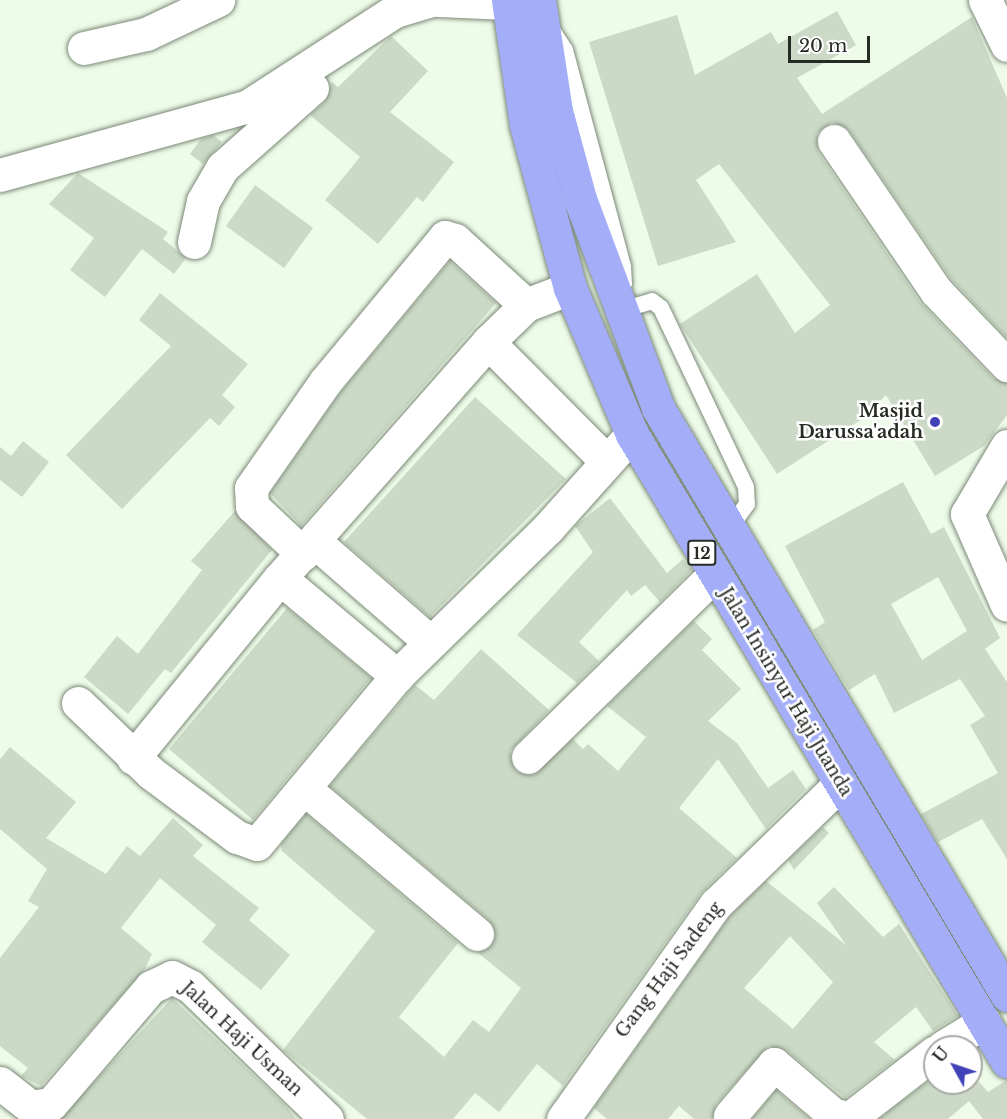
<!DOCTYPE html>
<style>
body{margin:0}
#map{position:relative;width:1007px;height:1119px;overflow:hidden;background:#edfbe8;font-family:"Libre Baskerville",serif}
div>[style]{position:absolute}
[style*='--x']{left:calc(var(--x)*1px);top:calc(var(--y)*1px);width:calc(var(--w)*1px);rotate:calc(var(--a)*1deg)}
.building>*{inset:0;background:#cbd9c6}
.roads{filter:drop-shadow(0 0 2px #7c8978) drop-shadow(0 0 2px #7c8978)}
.service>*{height:16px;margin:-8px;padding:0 8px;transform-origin:8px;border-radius:8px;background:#fff}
.minor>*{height:33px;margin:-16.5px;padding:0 16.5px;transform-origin:16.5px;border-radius:16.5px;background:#fff}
.trunk>*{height:33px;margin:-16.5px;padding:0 16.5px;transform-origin:16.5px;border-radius:16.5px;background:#a4aef8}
.dots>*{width:16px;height:16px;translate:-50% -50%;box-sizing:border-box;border:3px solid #fff;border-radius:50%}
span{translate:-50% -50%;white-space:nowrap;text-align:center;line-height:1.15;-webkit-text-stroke:5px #fff;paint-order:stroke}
.shield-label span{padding:2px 4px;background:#fff;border:2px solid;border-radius:4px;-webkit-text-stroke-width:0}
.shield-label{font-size:16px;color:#262b24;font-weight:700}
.poi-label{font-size:18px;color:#262b24;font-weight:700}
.right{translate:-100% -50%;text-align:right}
.street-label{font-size:18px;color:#262b24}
.north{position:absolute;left:923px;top:1035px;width:60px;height:60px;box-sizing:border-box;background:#fff;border:2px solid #a8aaa7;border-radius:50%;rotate:310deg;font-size:16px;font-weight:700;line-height:24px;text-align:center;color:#262b24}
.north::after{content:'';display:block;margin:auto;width:21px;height:27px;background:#4142b7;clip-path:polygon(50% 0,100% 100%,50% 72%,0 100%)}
.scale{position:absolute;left:788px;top:36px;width:82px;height:27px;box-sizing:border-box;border:3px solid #262b24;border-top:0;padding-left:8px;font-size:18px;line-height:21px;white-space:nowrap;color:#262b24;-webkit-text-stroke:4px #fff;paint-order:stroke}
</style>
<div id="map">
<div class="building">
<div style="clip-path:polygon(837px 11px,856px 45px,797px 78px,822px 114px,972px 17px,1007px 98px,1007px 338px,951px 279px,849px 130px,832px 122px,817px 133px,818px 152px,920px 302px,993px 378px,1007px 383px,1007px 415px,984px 446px,935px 476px,886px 395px,859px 421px,777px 474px,680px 324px,757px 274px,795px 333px,830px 305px,719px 164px,696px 180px,736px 242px,658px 266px,589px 42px,677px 15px,695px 75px,771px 32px,778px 44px)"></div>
<div style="clip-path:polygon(391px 36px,428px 71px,390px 112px,454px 162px,423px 202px,417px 197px,378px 244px,325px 200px,360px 157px,310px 115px,325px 102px,332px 82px,338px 87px)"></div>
<div style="clip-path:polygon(213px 135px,222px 142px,203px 164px,190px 154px,201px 139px)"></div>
<div style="clip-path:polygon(78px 173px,168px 232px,163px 239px,186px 258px,174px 274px,142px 249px,105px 297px,70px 270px,94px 238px,49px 204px)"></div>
<div style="clip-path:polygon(255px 185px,313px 228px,284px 268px,226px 226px)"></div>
<div style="clip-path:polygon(450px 261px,496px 303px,301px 526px,270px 493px,340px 393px)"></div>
<div style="clip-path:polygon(160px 293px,248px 364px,222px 395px,235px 407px,219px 426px,210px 418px,122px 509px,66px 455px,171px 346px,139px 320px)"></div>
<div style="clip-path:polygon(475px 397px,566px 479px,430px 617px,344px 542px)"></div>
<div style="clip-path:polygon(23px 441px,49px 462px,22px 497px,0 480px,0 447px,11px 456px)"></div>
<div style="clip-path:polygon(evenodd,903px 482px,931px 534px,944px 527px,1000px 638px,985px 649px,1007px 682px,1007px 859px,982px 819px,938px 842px,921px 814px,998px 773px,970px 725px,985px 716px,960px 679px,894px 713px,875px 674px,849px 690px,813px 630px,825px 622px,785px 546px,903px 482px,938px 577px,967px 631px,922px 660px,891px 604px,938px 577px)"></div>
<div style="clip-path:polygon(610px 498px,667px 573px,683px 559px,692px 570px,660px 602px,645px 585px,631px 596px,627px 590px,579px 642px,599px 661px,577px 683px,517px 635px,593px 552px,575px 526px)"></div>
<div style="clip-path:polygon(235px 511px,272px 550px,171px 673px,165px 669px,128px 714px,84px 677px,117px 636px,138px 654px,202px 570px,191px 561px)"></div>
<div style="clip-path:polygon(287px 608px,371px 678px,253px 820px,169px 749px)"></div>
<div style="clip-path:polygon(694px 621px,712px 639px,702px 650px,741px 689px,708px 721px,737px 743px,768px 788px,793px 770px,806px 789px,766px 829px,718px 759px,679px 808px,737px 858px,701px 893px,563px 1086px,537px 1064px,499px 1112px,475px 1093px,453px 1119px,367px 1119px,283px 1050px,375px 931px,282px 851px,281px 844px,306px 814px,458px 943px,399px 1017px,444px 1057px,473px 1020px,489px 1032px,521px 988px,477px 952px,495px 938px,489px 920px,330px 786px,415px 685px,434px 700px,481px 649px,549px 710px,510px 751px,515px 770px,533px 775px,573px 739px,583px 749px,588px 744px,618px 771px,646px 737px,607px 706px)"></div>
<div style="clip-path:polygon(10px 747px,76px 802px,46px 838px,106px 874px,127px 846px,140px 856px,173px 818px,203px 845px,193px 856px,259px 908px,249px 920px,290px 955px,261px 990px,202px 942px,216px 925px,160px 878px,121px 928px,152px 954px,145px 969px,41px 1086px,21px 1076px,28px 1068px,0 1046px,0 958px,39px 907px,28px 901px,47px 869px,0 829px,0 759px)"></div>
<div style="clip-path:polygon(823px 827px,829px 833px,794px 870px,788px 860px)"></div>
<div style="clip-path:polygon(evenodd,766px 881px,846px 945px,817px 903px,834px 887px,883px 937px,899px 924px,958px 1016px,933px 1031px,916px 1007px,874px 1042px,895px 1060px,845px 1098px,786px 1050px,768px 1046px,716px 1104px,712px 1119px,694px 1119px,679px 1106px,668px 1119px,607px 1119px,594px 1108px,730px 916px,766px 881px,790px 936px,833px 982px,793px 1029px,744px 988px,790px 936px)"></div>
<div style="clip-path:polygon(172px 998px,285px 1105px,296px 1119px,60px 1119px)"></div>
<div style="clip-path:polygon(971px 1073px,988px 1092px,1007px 1080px,1007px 1119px,983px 1119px,969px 1101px,948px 1119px,879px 1119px,935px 1076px,935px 1083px,971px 1083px)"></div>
<div style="clip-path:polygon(776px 1090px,810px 1119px,752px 1119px)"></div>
</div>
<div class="roads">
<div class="service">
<div style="--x:550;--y:27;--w:27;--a:57"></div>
<div style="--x:565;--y:50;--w:224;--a:75"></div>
<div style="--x:623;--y:266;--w:17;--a:87"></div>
<div style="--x:624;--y:283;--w:6;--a:162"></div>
<div style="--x:618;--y:311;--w:35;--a:-16"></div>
<div style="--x:652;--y:301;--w:11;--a:38"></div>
<div style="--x:661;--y:308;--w:198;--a:64.6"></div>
<div style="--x:746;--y:487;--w:17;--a:87"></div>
<div style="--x:747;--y:504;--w:32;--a:126"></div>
</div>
<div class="minor">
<div style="--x:438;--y:0;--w:70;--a:2.5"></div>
<div style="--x:985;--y:0;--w:50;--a:63.9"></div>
<div style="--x:84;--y:48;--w:64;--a:-12.7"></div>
<div style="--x:146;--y:34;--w:80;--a:-25.3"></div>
<div style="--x:834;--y:141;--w:181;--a:55.8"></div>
<div style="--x:936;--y:291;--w:103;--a:46.2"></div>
<div style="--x:0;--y:175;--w:257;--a:-15.5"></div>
<div style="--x:248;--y:106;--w:175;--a:-32.9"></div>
<div style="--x:395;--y:11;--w:39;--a:-17"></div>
<div style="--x:194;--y:242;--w:42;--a:-77.6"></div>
<div style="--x:203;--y:201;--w:39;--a:-60"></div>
<div style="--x:223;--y:167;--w:119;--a:-41.6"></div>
<div style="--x:488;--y:342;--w:166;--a:45.2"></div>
<div style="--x:1007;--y:446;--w:79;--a:120.5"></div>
<div style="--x:967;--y:514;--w:99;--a:66.3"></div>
<div style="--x:314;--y:541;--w:152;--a:41"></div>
<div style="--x:303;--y:554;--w:70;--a:-136.7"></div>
<div style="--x:252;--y:506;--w:18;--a:-93"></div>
<div style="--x:251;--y:488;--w:129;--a:-55.1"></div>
<div style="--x:325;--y:382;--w:188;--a:-50.4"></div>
<div style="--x:445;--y:237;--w:10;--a:17"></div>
<div style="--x:455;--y:240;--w:96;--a:42.5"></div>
<div style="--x:280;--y:578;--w:153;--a:39.9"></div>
<div style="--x:78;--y:703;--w:101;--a:43.8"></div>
<div style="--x:151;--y:773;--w:107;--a:36.7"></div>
<div style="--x:237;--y:837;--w:21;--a:19"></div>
<div style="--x:257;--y:844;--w:219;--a:-50.2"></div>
<div style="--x:397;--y:676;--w:211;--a:-44.4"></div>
<div style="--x:548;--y:528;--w:126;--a:-48.2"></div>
<div style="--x:528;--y:757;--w:262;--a:-44.4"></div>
<div style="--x:133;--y:758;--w:232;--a:-50.8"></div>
<div style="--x:280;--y:578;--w:315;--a:-48.6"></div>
<div style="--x:488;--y:342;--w:53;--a:-44.2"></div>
<div style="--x:526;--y:305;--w:47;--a:-21.1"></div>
<div style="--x:305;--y:789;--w:225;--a:40.1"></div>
<div style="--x:943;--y:1047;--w:48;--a:-31.4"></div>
<div style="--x:0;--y:1083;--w:39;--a:38"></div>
<div style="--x:31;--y:1107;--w:20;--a:-9"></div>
<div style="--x:51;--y:1104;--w:154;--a:-49.5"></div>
<div style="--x:151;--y:987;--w:23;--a:-25"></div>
<div style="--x:172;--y:977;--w:20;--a:27"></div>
<div style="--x:190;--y:986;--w:191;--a:44.2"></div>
<div style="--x:730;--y:1116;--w:68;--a:-49.8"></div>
<div style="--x:774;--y:1064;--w:79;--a:40.4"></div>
<div style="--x:834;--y:1115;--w:16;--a:11"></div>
<div style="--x:850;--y:1118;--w:108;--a:-37.8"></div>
<div style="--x:563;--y:1119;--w:264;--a:-54.6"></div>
<div style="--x:716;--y:904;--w:173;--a:-44.1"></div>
</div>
<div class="trunk">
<div style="--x:508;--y:0;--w:126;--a:81.8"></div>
<div style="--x:526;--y:125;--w:169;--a:74.9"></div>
<div style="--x:570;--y:288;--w:159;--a:67"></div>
<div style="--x:632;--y:434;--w:731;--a:59.12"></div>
<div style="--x:539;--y:0;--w:112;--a:81.3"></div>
<div style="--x:556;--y:111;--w:91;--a:74.7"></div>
<div style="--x:580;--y:199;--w:223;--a:69.5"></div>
<div style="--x:658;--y:408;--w:683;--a:59.27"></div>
</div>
</div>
<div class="dots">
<div style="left:935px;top:422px;background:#4142b7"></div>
</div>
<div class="shield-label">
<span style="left:702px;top:553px">12</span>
</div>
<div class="poi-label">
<span class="right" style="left:923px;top:422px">Masjid<br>Darussa'adah</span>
</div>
<div class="street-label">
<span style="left:786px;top:692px;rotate:59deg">Jalan Insinyur Haji Juanda</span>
<span style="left:669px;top:970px;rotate:-53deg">Gang Haji Sadeng</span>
<span style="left:242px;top:1039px;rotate:43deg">Jalan Haji Usman</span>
</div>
<div class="north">U</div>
<div class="scale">20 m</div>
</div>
